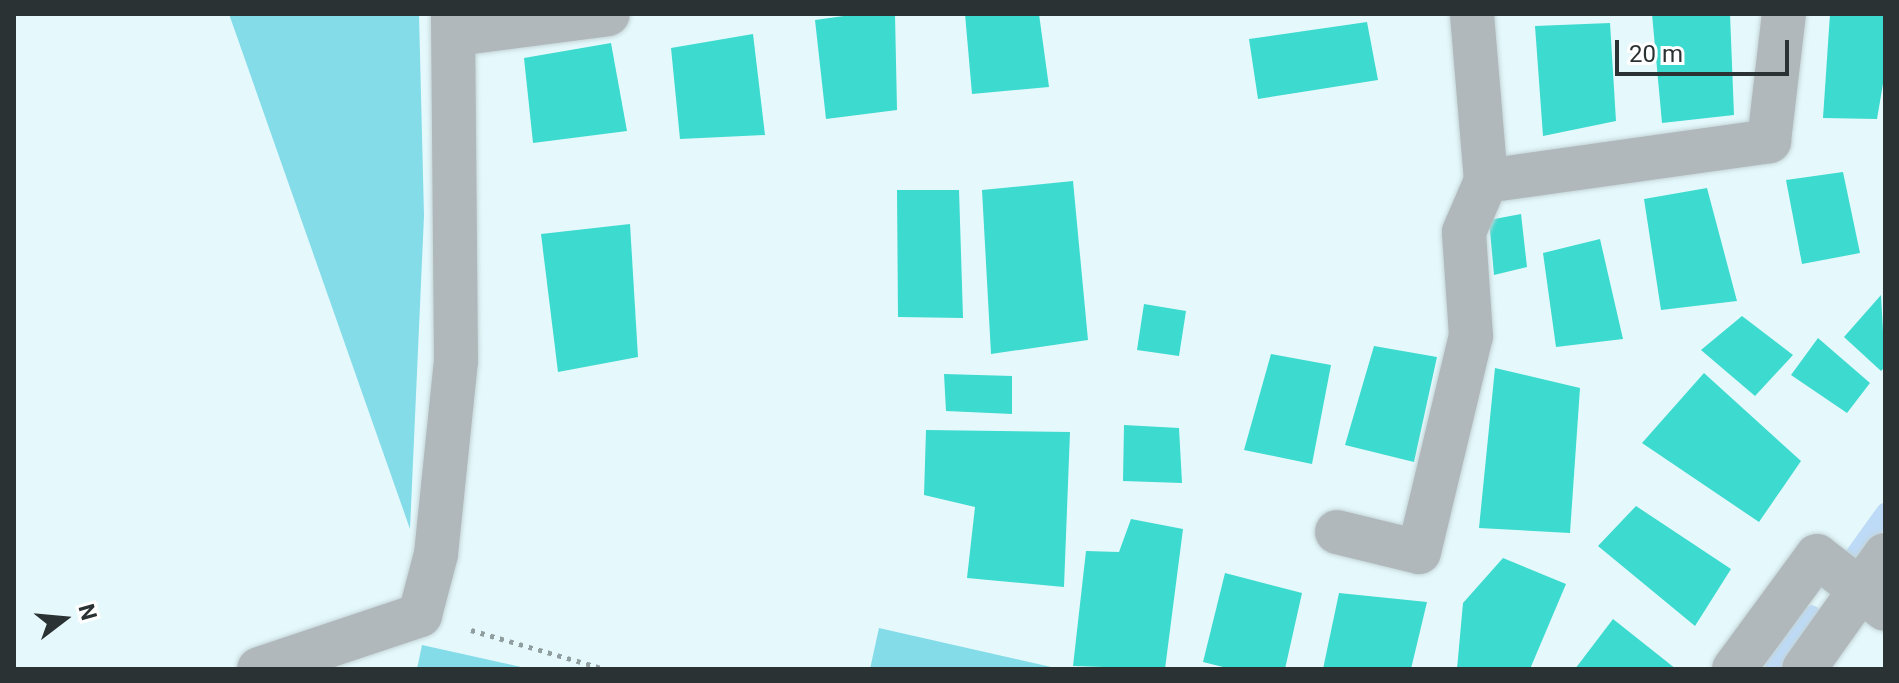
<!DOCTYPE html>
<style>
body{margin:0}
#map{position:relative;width:1899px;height:683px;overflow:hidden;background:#e5f9fc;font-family:Roboto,sans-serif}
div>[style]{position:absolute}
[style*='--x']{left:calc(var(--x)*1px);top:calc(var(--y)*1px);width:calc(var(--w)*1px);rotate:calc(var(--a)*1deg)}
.green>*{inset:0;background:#84dce9}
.stream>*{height:18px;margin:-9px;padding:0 9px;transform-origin:9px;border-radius:9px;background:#bddaf7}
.building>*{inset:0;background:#3ddacf}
.path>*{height:5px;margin-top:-2.5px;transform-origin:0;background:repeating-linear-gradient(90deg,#909ea0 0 4px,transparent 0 10px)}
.roads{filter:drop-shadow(0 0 2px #c4d5d8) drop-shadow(0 0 2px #c4d5d8)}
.minor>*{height:44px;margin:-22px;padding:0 22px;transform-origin:22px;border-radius:22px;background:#b1b8bb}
span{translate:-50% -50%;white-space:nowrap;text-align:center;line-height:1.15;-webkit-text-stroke:8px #fff;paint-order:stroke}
.frame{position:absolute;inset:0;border:16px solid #2b3233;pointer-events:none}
.north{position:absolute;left:24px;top:579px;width:80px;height:80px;-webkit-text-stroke:6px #fff;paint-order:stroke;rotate:74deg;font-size:22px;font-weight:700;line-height:32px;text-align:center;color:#2b3233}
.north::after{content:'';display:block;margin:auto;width:28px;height:36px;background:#2b3233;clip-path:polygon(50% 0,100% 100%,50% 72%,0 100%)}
.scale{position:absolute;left:1615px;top:40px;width:174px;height:36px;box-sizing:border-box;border:4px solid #2b3233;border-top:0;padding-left:10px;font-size:24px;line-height:28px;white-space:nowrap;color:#2b3233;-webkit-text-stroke:6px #fff;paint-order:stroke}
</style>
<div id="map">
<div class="green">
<div style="clip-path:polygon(229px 14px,419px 14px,424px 216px,410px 529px)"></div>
<div style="clip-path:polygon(879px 628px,1060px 669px,870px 669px)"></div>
<div style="clip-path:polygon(422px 645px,530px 669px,417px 669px)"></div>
</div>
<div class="stream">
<div style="--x:1852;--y:558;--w:57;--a:-54.3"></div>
<div style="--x:1773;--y:669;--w:67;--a:-54.7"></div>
</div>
<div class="building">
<div style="clip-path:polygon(858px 14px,895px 14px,897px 110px,826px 119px,815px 20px)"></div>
<div style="clip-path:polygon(965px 14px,1039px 14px,1049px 87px,972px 94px)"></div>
<div style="clip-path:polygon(1652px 14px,1730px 14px,1734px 115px,1662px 123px)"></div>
<div style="clip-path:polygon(1830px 14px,1885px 14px,1885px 72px,1877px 119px,1823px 118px)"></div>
<div style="clip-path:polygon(1367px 22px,1378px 80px,1258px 99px,1249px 39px)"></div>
<div style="clip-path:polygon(1610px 23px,1616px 121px,1543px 136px,1535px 26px)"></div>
<div style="clip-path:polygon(753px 34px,765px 135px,680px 139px,671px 48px)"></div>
<div style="clip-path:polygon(611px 43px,627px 131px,533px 143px,524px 58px)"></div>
<div style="clip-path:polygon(1843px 172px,1860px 253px,1802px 264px,1786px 180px)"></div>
<div style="clip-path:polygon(1073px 181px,1088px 340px,991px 354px,982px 190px)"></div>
<div style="clip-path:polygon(1707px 188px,1737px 301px,1661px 310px,1644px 199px)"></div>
<div style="clip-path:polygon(897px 190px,959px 190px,963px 318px,898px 317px)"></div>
<div style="clip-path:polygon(1521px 214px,1527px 267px,1494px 275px,1489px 220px)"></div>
<div style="clip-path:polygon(630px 224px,638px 357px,558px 372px,541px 234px)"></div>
<div style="clip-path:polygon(1600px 239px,1623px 339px,1556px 347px,1543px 253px)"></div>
<div style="clip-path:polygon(1881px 295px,1885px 367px,1881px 371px,1844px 337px)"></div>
<div style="clip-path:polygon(1144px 304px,1186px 311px,1179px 356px,1137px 350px)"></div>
<div style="clip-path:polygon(1742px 316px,1793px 355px,1755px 396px,1701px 350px)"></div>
<div style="clip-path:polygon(1818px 338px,1870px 383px,1847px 413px,1791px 375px)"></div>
<div style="clip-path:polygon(1374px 346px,1437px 357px,1414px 462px,1345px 445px)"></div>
<div style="clip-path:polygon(1271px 354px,1331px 365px,1312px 464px,1244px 450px)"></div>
<div style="clip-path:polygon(1495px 368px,1580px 388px,1570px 533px,1479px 528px)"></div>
<div style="clip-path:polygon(1704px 373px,1801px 461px,1759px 522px,1642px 443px)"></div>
<div style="clip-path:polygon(944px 374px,1012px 376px,1012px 414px,946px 411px)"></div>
<div style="clip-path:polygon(1124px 425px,1179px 428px,1182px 483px,1123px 481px)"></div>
<div style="clip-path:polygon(926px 430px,1070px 432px,1064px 587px,967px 578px,975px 507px,924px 495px)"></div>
<div style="clip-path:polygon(1636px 506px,1731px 569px,1695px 626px,1598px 546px)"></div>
<div style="clip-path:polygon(1131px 519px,1183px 529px,1165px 669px,1073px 666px,1086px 551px,1119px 552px)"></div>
<div style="clip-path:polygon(1503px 558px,1566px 584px,1530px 669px,1457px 669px,1463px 603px)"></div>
<div style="clip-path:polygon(1225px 573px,1302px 593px,1285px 669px,1231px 669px,1203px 662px)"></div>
<div style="clip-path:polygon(1339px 593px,1427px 602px,1411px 669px,1323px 669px)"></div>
<div style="clip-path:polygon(1613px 619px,1676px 669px,1575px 669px)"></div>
</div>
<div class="path">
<div style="--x:471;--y:630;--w:140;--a:16.2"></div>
</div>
<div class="roads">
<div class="minor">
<div style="--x:455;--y:34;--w:154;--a:-7.4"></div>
<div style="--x:1486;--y:181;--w:286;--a:-8"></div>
<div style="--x:1769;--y:141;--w:128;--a:-83.3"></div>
<div style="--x:1337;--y:532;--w:84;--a:13.7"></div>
<div style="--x:1419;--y:552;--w:222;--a:-76.5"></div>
<div style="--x:1471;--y:336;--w:104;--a:-93.9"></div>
<div style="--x:1464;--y:232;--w:56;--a:-66.7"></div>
<div style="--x:1486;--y:181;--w:168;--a:-94.8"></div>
<div style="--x:259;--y:669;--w:170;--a:-18.5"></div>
<div style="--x:420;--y:615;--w:63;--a:-75.3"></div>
<div style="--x:436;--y:554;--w:194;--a:-84.1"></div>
<div style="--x:456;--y:361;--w:347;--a:-90.5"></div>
<div style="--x:1734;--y:669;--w:140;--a:-53.7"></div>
<div style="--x:1817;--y:556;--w:86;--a:37.9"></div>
<div style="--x:1804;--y:669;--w:140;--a:-54.6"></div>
</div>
</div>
<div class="frame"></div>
<div class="north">N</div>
<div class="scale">20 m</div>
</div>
